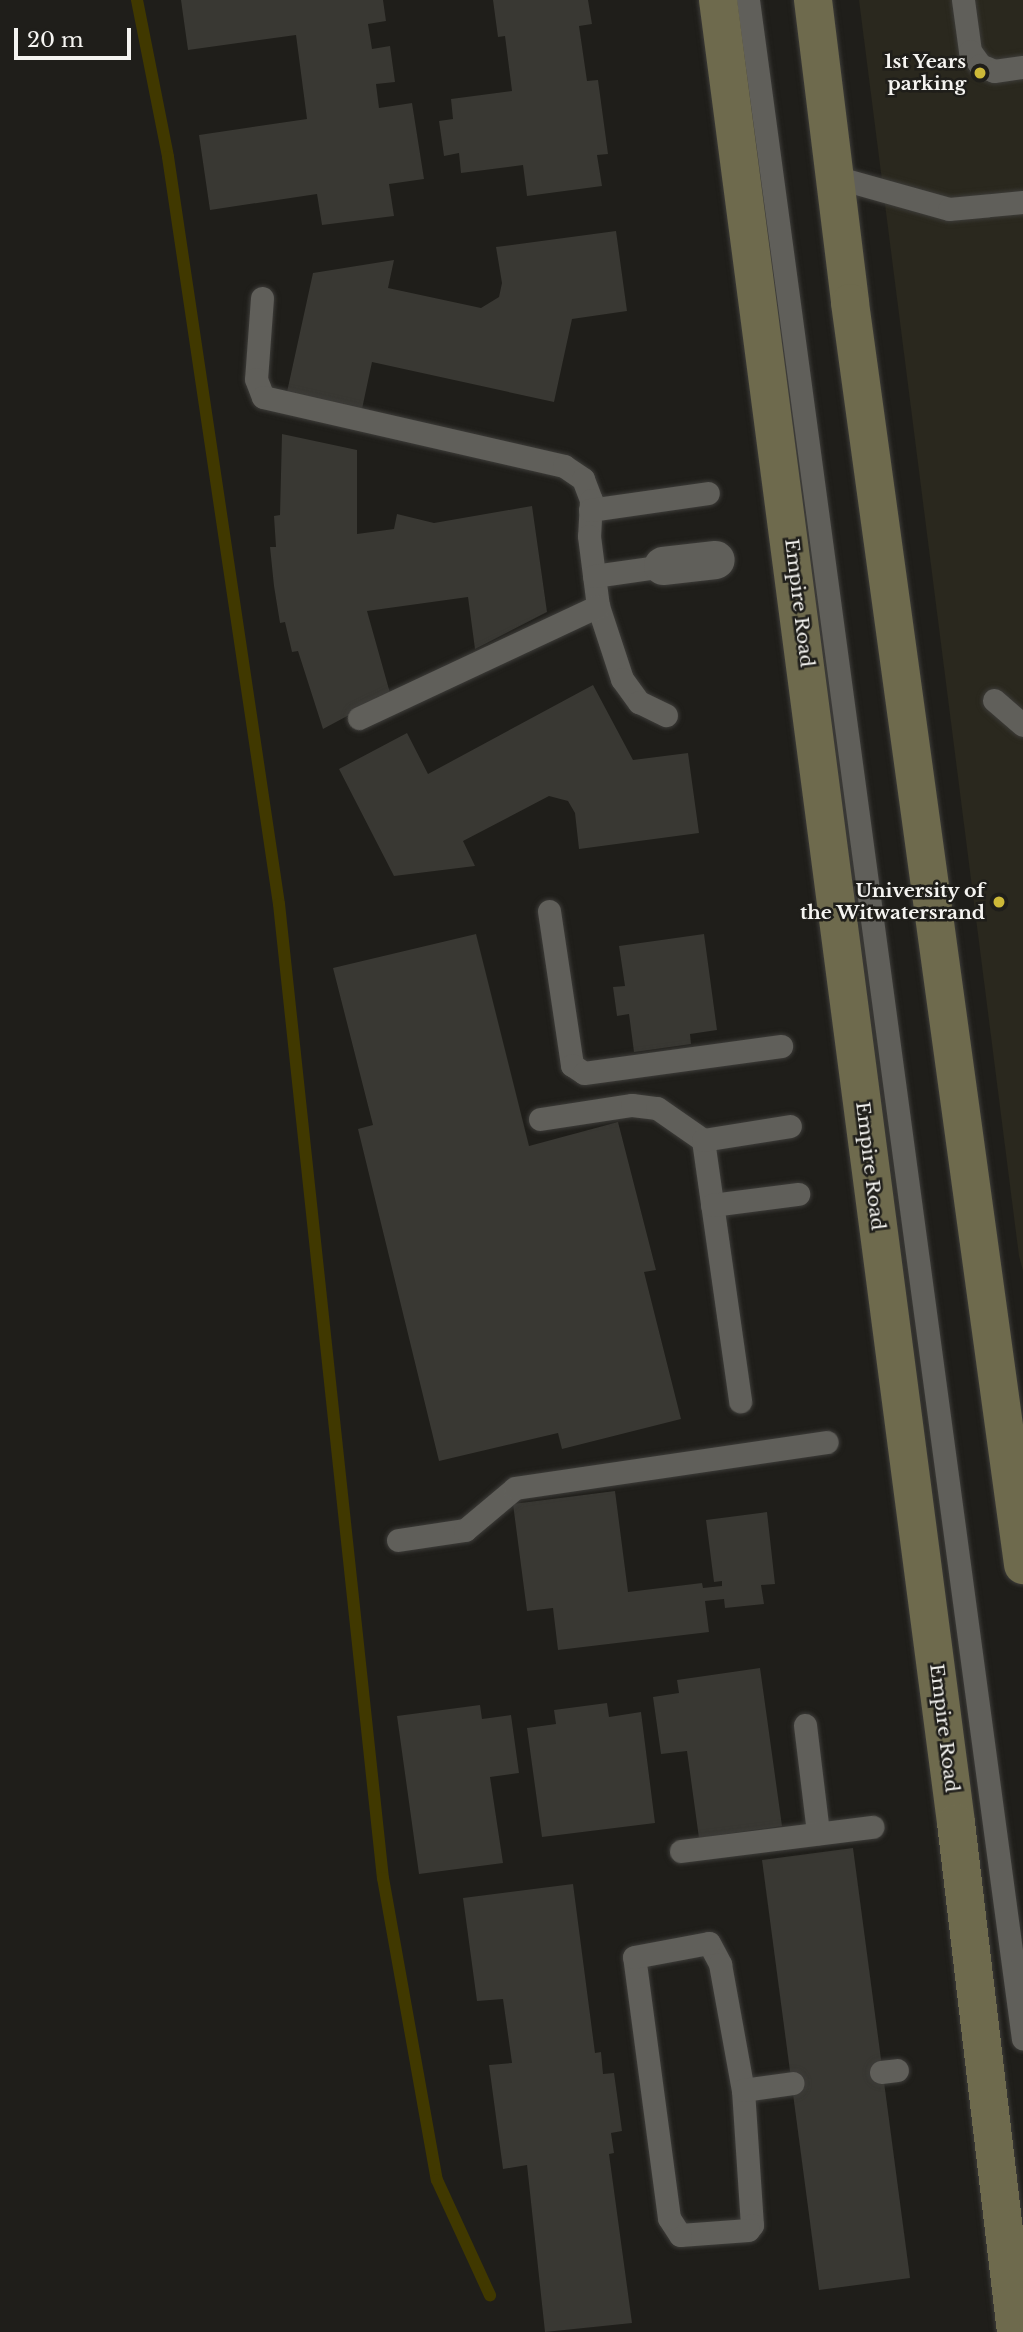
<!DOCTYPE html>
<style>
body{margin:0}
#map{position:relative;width:1023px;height:2332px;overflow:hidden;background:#1f1e1a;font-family:"Libre Baskerville",serif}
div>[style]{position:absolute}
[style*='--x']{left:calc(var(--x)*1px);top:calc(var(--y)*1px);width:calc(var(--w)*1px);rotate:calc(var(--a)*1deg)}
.built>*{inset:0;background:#2a281e}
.stream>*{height:12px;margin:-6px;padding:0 6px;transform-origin:6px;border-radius:6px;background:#403800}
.building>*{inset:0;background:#393833}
.roads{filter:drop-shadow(0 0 2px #3d3c39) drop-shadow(0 0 2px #3d3c39)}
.service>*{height:23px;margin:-11.5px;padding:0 11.5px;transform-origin:11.5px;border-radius:11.5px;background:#605f5a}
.minor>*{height:38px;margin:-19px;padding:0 19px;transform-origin:19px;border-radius:19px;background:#605f5a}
.secondary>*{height:38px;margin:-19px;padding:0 19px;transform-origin:19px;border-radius:19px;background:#6e6a4d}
.dots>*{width:19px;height:19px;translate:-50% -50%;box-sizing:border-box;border:4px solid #1f1e1a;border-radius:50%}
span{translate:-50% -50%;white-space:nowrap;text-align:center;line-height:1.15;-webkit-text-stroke:5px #1f1e1a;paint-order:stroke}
.poi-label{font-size:19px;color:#f5f4f1;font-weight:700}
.right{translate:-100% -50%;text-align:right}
.street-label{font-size:19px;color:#f5f4f1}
.scale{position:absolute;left:14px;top:28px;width:117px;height:32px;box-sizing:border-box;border:4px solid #f5f4f1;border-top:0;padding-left:9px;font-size:21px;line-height:24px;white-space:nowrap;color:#f5f4f1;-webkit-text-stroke:5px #1f1e1a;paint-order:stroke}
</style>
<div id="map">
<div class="built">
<div style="clip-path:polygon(859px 0,1023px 0,1023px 1271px,1019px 1256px)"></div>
</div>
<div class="stream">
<div style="--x:137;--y:0;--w:160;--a:78.8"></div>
<div style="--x:168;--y:157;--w:755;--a:81.55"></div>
<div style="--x:279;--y:904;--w:980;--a:83.91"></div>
<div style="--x:383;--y:1878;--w:307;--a:79.9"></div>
<div style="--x:437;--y:2180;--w:127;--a:65.3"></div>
</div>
<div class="building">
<div style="clip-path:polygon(181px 0,383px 0,386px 21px,368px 24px,372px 49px,390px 46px,395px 82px,376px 84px,379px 108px,412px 103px,424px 179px,389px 184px,394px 216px,322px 225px,317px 194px,210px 210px,199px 135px,307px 119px,296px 35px,188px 50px)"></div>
<div style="clip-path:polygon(493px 0,588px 0,592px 24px,579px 26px,587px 81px,598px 80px,608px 154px,597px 155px,602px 186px,527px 196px,523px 165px,461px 173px,459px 153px,444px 156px,439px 121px,453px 119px,451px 99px,512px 91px,505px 36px,498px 37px)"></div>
<div style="clip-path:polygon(616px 231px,627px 311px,572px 319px,554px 402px,372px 362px,362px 409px,287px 392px,313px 273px,394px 260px,388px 288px,481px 308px,499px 297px,502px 283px,496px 247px)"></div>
<div style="clip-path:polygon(282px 434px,357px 450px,357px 534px,394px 529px,397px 514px,434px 523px,532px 506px,547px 612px,475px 649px,468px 597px,367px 611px,390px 693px,323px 729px,298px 651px,292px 652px,285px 622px,280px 623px,274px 586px,270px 547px,276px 547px,274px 516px,280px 515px)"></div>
<div style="clip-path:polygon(593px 685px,633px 760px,688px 753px,699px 833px,579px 849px,575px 813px,568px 801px,549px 796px,463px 841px,475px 866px,394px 876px,339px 769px,407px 733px,428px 774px)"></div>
<div style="clip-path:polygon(476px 934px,529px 1146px,618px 1122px,656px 1270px,644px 1272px,681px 1419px,562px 1449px,558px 1433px,439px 1461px,358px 1129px,373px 1125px,333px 968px)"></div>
<div style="clip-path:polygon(704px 934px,717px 1030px,690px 1034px,691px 1044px,634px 1052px,629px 1014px,617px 1016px,613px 987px,625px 986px,619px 946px)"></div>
<div style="clip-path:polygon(615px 1491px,628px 1592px,702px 1583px,703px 1588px,722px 1586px,722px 1581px,714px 1582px,706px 1520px,767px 1512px,775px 1584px,761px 1585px,764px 1604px,725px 1608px,724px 1599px,705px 1601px,709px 1632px,558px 1650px,553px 1608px,527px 1611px,513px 1504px)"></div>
<div style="clip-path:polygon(760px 1668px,782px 1826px,699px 1838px,687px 1751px,661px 1754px,653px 1697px,679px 1693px,677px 1680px)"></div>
<div style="clip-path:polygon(607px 1703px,609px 1717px,641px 1712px,655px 1823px,542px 1837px,527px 1728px,556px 1724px,554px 1710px)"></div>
<div style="clip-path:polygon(480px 1705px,482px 1719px,511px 1715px,519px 1773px,490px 1777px,503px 1863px,419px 1874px,397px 1716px)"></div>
<div style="clip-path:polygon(853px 1848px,910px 2278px,819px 2290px,762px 1860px)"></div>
<div style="clip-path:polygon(573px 1884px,595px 2053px,601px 2052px,603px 2074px,614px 2073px,622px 2131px,611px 2133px,614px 2153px,609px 2154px,632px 2323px,545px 2332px,527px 2165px,503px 2169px,489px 2065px,512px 2063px,503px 1999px,477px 2001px,463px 1898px)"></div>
</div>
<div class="roads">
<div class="service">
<div style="--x:748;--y:0;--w:2057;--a:82.32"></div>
<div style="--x:963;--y:0;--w:51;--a:82.2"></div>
<div style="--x:970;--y:51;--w:17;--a:54"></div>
<div style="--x:980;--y:65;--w:15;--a:23"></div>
<div style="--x:994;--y:71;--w:29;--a:-8"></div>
<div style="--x:835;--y:177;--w:118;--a:15.7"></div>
<div style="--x:949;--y:209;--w:74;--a:-5.4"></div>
<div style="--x:262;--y:298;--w:81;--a:94.2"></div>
<div style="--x:256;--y:379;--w:19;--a:69"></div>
<div style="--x:263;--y:397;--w:309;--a:12.9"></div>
<div style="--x:564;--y:466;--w:23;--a:34"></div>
<div style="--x:583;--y:479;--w:22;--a:69"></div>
<div style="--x:591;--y:500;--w:36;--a:93"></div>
<div style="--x:589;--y:536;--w:71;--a:82.7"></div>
<div style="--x:598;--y:606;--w:77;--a:71.8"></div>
<div style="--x:622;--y:679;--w:29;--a:54"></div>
<div style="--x:639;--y:702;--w:30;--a:26"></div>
<div style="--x:590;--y:510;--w:119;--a:-8.2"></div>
<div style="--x:594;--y:576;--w:70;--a:-8.2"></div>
<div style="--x:994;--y:700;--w:38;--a:41"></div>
<div style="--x:359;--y:718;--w:264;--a:-25.1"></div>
<div style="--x:549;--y:911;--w:156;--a:81.5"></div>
<div style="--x:572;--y:1065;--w:14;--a:34"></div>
<div style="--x:584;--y:1073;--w:199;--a:-7.8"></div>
<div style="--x:540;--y:1119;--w:93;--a:-8.7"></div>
<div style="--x:632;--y:1105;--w:25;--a:7"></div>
<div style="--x:657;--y:1108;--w:56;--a:34.8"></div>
<div style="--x:703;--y:1140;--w:264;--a:81.9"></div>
<div style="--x:703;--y:1140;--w:88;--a:-9.1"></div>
<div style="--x:712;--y:1205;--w:87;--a:-7.3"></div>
<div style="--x:398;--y:1540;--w:68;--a:-8.5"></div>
<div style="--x:465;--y:1530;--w:65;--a:-40"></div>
<div style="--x:515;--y:1488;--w:315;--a:-8.4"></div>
<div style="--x:805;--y:1725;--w:109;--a:83.1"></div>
<div style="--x:681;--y:1851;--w:193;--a:-7.2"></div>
<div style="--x:709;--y:1943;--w:24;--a:62"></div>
<div style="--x:720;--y:1964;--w:128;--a:79.7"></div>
<div style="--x:743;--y:2090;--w:135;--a:86.2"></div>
<div style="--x:752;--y:2225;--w:6;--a:129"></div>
<div style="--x:748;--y:2230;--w:68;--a:175.8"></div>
<div style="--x:680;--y:2235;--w:20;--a:-123"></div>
<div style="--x:669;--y:2218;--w:263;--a:-97.6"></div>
<div style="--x:634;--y:1957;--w:76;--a:-10.6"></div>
<div style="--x:881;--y:2072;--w:16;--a:-7"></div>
<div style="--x:743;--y:2090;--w:50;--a:-8"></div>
</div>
<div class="minor">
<div style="--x:663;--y:566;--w:53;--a:-6.5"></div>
</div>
<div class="secondary">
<div style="--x:718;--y:0;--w:1838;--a:82.56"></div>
<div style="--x:956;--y:1823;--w:513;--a:83.28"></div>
<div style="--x:813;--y:0;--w:305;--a:83"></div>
<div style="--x:850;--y:303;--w:1274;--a:82.19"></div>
</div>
</div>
<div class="dots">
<div style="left:980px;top:73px;background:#cdb938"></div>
<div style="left:999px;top:902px;background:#cdb938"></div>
</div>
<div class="poi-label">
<span class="right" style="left:966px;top:73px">1st Years<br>parking</span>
<span class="right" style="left:985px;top:902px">University of<br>the Witwatersrand</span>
</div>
<div class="street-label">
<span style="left:799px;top:603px;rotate:83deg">Empire Road</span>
<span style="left:870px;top:1166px;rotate:83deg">Empire Road</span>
<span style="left:944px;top:1728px;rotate:83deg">Empire Road</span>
</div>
<div class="scale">20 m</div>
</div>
